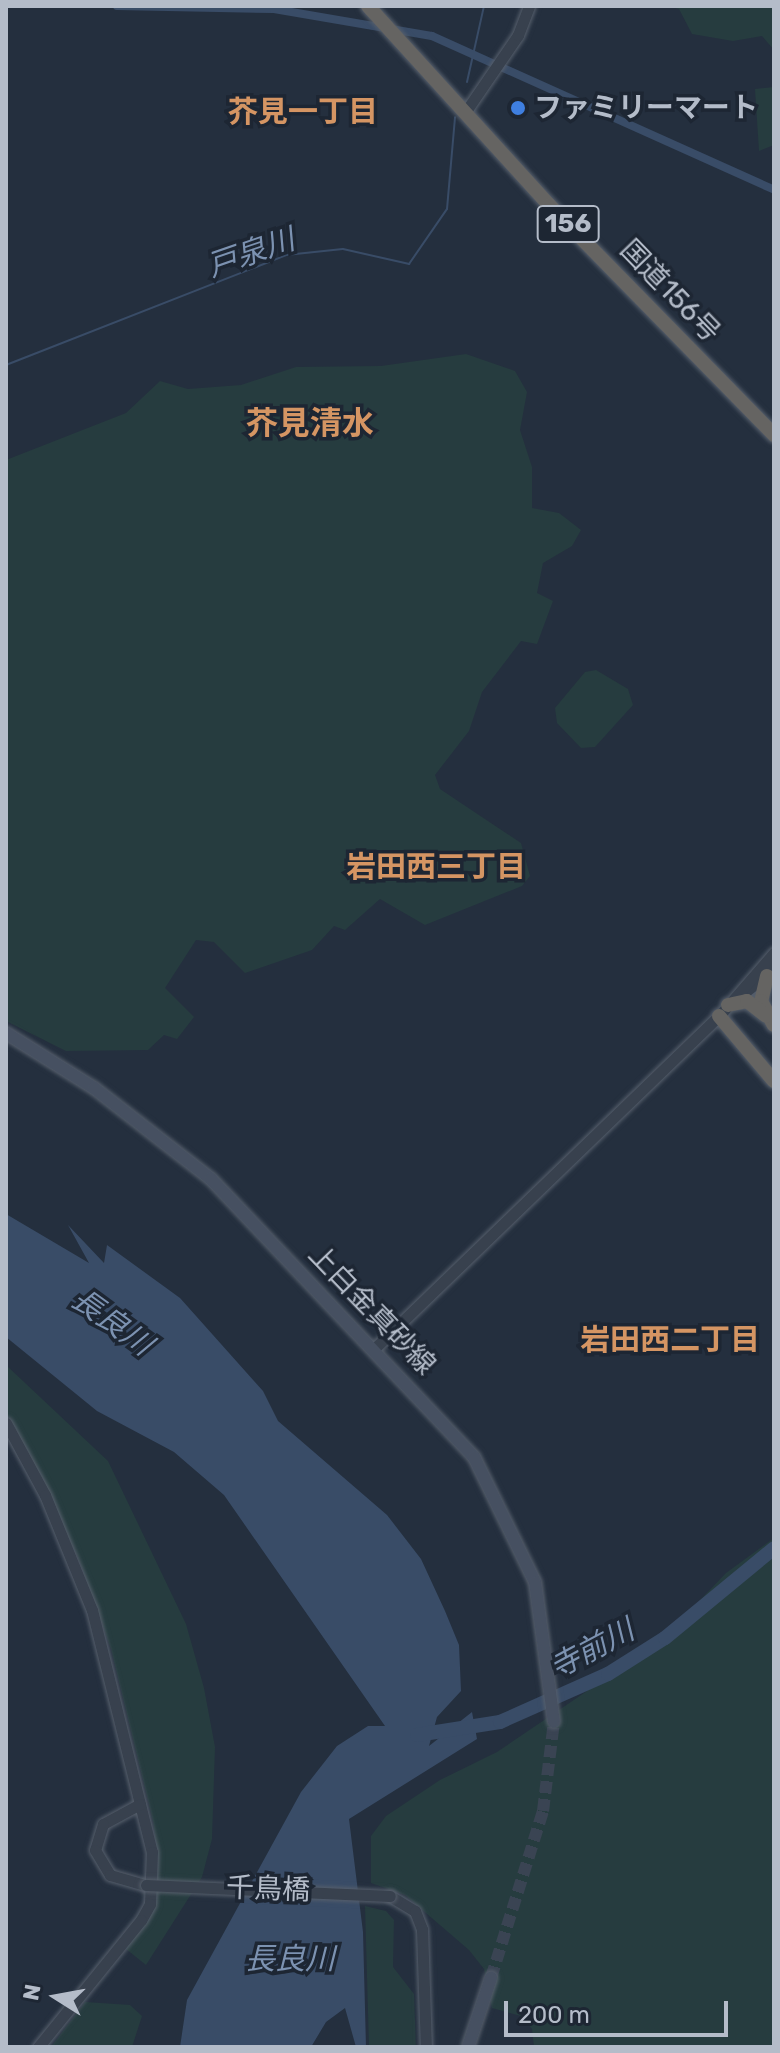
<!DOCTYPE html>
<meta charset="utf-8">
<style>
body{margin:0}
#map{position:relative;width:780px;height:2053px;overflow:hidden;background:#242f3e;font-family:Rubik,"Noto Sans JP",sans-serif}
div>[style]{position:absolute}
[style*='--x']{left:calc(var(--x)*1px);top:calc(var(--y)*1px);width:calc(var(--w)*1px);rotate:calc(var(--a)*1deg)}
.green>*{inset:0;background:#263c3f}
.water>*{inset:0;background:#394c67}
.stream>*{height:2px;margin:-1px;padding:0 1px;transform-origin:1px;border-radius:1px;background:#394c67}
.canal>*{height:8px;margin:-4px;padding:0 4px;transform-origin:4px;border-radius:4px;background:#394c67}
.river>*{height:14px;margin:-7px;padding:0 7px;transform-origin:7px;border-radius:7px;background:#394c67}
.secondary-tunnel>*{height:12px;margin-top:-6px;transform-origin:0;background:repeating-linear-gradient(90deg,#3a4453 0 12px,transparent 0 18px)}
.roads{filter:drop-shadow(0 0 2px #565f6c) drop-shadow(0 0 2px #565f6c)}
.tertiary>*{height:11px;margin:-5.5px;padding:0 5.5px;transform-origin:5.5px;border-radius:5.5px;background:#38414e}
.secondary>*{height:12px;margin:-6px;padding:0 6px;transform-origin:6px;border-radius:6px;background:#465061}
.trunk>*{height:14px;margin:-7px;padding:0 7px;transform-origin:7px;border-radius:7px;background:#656462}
.bridges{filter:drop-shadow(0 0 2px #565f6c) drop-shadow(0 0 2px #565f6c)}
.tertiary-bridge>*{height:11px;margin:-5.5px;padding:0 5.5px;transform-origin:5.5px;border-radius:5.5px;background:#38414e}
.dots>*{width:22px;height:22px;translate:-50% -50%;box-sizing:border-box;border:4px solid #1d2633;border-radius:50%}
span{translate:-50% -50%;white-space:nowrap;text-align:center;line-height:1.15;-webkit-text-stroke:7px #1d2633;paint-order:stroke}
.shield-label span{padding:2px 6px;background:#1d2633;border:2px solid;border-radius:6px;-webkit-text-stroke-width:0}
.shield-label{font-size:26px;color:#b4bcc9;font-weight:700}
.poi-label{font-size:28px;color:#b4bcc9;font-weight:700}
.left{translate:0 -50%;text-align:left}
.street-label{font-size:28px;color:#b4bcc9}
.neighbourhood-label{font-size:30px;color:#d59563;font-weight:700}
.water-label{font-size:30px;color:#7c92b1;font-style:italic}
.quarter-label{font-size:32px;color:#d59563;font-weight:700}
.frame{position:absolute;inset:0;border:8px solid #b4bcc9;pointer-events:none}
.north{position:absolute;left:16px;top:1957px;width:80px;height:80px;-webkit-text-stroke:6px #1d2633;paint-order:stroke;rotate:281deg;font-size:22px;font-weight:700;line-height:32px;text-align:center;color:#b4bcc9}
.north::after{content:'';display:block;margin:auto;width:28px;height:36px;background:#b4bcc9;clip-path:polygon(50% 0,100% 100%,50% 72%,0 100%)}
.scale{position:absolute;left:504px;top:2001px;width:224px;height:36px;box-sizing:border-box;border:4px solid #b4bcc9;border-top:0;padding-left:10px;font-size:24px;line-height:28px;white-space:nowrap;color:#b4bcc9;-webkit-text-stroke:6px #1d2633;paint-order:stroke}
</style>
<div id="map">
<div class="green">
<div style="clip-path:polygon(668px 6px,774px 6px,774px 50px,762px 36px,733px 41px,692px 34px,679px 9px)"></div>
<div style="clip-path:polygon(774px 87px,774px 145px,759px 151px,755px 89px)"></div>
<div style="clip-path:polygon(466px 354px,515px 371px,527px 392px,520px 430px,532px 467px,532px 508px,559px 513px,581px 530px,572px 546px,543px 563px,537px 593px,553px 601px,537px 644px,521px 641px,482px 692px,469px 731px,435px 775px,440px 789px,521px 843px,530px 876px,522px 886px,425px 925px,380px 899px,345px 930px,334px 926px,312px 950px,245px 973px,214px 942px,196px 940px,165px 988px,194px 1017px,177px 1039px,164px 1035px,148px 1050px,66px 1051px,6px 1021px,6px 460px,126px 413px,160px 381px,188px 389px,241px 385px,296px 367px,381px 366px)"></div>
<div style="clip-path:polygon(596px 670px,628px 689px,633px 705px,595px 747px,581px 748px,557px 723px,555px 708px,585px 672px)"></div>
<div style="clip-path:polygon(6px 1365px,108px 1461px,186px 1624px,204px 1688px,215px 1747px,212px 1839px,202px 1877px,146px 1965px,126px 1949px,153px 1906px,158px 1862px,153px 1821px,111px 1649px,79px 1560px,6px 1412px)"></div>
<div style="clip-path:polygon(774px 1538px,774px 2047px,534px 2047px,532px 2029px,521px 2016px,492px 2008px,484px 1969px,469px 1950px,405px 1895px,371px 1883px,371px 1836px,386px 1816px,440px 1780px,497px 1752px,661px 1641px,726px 1573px)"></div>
<div style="clip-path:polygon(365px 1906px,386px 1911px,394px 1920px,393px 1967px,414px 1994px,416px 2047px,369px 2047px)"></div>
<div style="clip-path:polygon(85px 2002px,130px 2005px,142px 2016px,132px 2047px,51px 2047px)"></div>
</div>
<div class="water">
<div style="clip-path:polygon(6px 1214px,89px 1263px,68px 1225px,104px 1263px,107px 1245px,180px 1298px,263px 1391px,278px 1421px,387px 1515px,421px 1559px,445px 1611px,459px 1645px,461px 1691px,437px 1717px,429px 1746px,472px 1712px,477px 1739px,349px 1819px,363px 1932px,366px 2047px,356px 2047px,345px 2008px,326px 2022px,311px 2047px,180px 2047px,187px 2000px,301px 1792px,337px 1746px,368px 1726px,385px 1726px,224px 1495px,174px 1452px,97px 1411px,6px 1337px)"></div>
</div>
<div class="stream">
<div style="--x:467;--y:82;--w:78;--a:-77.4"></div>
<div style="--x:6;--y:365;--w:301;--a:-21.4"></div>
<div style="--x:286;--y:255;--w:57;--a:-6"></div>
<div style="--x:343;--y:249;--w:68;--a:12.8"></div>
<div style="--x:409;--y:264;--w:67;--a:-55.4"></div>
<div style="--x:447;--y:209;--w:92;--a:-85"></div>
</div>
<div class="canal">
<div style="--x:117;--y:6;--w:157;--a:1.1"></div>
<div style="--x:274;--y:9;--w:160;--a:9.7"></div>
<div style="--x:432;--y:36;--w:375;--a:24.2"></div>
</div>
<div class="river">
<div style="--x:417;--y:1735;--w:84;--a:-8.9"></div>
<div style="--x:500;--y:1722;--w:118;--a:-24"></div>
<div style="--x:608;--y:1674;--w:67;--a:-32.3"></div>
<div style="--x:665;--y:1638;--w:141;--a:-39.5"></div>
</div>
<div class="secondary-tunnel">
<div style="--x:491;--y:1978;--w:175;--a:-72.7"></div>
<div style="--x:543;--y:1811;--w:90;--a:-83"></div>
</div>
<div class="roads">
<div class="tertiary">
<div style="--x:466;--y:111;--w:92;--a:-55.6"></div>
<div style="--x:518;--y:35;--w:31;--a:-69"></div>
<div style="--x:735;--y:1000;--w:50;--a:-38.5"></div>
<div style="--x:376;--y:1347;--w:477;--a:-44"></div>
<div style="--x:719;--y:1016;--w:84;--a:-48.9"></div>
<div style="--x:6;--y:1423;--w:82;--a:61.6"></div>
<div style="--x:45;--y:1495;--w:124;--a:67.8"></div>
<div style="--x:92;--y:1610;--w:249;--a:76.1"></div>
<div style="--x:152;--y:1852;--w:52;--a:92.2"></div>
<div style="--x:150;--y:1904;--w:18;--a:119"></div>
<div style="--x:141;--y:1920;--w:164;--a:129"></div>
<div style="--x:140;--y:1804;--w:42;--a:151.6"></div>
<div style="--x:103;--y:1824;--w:27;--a:107"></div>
<div style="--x:95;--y:1850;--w:29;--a:59"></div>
<div style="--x:110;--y:1875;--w:37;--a:16"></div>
<div style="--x:390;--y:1896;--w:29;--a:31"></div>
<div style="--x:415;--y:1911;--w:19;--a:69"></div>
<div style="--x:422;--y:1929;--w:118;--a:88.1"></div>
</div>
<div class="secondary">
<div style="--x:6;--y:1033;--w:104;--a:32"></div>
<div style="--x:94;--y:1088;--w:148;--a:37.9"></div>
<div style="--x:211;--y:1179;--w:383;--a:46.6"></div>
<div style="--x:474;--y:1457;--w:139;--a:64"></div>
<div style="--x:535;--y:1582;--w:141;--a:82.3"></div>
<div style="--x:468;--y:2047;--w:73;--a:-71.6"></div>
</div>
<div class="trunk">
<div style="--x:368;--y:6;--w:269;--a:47.7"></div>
<div style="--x:549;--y:205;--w:322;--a:45.6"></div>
<div style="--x:767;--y:976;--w:26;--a:103"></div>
<div style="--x:761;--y:1001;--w:27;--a:62"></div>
<div style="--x:728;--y:1005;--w:19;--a:-12"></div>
<div style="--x:747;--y:1001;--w:24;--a:38"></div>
<div style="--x:719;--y:1016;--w:85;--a:49.8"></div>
</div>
</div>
<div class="bridges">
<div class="tertiary-bridge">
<div style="--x:146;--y:1885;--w:244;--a:2.6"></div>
</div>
</div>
<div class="dots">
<div style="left:518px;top:108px;background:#3f7fe0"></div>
</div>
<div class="shield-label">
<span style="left:568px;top:224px">156</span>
</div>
<div class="poi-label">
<span class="left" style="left:534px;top:108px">ファミリーマート</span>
</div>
<div class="street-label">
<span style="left:670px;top:291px;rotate:46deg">国道156号</span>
<span style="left:372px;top:1310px;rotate:46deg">上白金真砂線</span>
<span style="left:268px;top:1889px;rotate:2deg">千鳥橋</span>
</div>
<div class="neighbourhood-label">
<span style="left:303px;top:112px">芥見一丁目</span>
<span style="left:436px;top:867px">岩田西三丁目</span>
<span style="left:670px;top:1340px">岩田西二丁目</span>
</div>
<div class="water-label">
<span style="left:251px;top:253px;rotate:-19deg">戸泉川</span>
<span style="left:112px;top:1322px;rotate:36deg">長良川</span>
<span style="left:592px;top:1649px;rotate:-28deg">寺前川</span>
<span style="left:290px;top:1959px">長良川</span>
</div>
<div class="quarter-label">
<span style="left:310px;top:423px">芥見清水</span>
</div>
<div class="frame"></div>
<div class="north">N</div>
<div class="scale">200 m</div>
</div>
